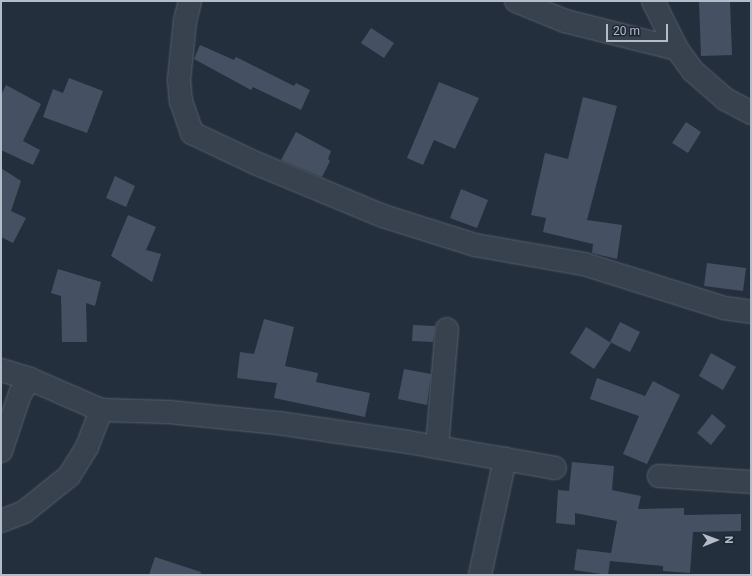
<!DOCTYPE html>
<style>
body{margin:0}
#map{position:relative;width:752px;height:576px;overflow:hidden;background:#242f3e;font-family:Roboto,sans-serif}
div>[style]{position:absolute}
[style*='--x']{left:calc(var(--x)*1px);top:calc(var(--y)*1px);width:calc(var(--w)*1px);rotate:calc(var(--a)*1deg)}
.building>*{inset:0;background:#455162}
.roads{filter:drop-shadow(0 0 1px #565f6c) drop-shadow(0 0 1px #565f6c)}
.minor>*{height:22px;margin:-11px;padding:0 11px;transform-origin:11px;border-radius:11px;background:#38414e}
span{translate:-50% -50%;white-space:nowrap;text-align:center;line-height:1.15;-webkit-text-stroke:3px #1d2633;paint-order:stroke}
.frame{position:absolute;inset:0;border:2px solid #b4bcc9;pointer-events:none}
.north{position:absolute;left:696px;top:520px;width:40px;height:40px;-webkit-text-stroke:3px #1d2633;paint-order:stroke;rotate:89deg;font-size:11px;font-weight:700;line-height:16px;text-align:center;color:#b4bcc9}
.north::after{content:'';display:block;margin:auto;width:14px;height:18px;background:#b4bcc9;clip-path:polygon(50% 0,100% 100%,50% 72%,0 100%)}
.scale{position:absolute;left:606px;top:24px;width:62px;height:18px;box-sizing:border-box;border:2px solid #b4bcc9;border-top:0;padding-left:5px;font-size:12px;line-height:14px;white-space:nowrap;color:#b4bcc9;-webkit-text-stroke:3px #1d2633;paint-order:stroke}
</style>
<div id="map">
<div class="building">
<div style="clip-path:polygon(699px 1px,730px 1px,732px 55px,701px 56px)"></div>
<div style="clip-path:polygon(371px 28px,394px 43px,384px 58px,361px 43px)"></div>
<div style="clip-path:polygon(200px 45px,234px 60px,236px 57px,294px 86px,296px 83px,310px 90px,301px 110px,253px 87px,251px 90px,194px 59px)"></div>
<div style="clip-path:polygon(69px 78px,103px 91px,87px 133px,43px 117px,53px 89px,63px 93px)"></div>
<div style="clip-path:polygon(439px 82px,479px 98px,455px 149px,434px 140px,423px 165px,407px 158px)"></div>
<div style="clip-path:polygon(6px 85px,41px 104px,23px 141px,40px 150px,33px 165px,1px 150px,1px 95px)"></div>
<div style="clip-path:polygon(583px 97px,617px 106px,587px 220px,622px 225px,617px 259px,592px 253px,593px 244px,543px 232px,546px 218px,531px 215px,545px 153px,568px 159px)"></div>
<div style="clip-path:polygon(686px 122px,701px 132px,688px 153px,672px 143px)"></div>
<div style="clip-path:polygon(296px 132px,331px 151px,328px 159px,330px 161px,322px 177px,281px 160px)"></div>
<div style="clip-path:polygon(1px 168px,21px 181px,11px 211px,26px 218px,13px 243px,1px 237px)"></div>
<div style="clip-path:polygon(115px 176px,135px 186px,126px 207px,106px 198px)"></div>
<div style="clip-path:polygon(461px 189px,488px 200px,477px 228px,450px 218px)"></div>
<div style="clip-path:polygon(128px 215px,156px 227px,146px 250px,161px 254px,152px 282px,111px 256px)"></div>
<div style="clip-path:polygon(707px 263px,746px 268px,743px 291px,704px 286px)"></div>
<div style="clip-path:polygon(58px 269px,101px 282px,95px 306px,86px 303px,87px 342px,62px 342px,61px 296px,51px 293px)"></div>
<div style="clip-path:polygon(264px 319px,294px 327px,285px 366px,318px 373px,316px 382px,370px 393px,365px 417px,274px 398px,277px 383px,237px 378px,240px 352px,254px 354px)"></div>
<div style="clip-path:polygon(620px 322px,640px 332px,630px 352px,610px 342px)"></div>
<div style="clip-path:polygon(413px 325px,435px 326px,433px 342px,412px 341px)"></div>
<div style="clip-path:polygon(586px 327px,611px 343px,594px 369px,570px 353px)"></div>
<div style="clip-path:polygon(711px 353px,736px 367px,723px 390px,699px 376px)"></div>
<div style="clip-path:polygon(404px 369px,431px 374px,427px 405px,398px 399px)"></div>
<div style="clip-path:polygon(597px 378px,645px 396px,653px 381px,680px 395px,647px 464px,623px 454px,639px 416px,590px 399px)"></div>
<div style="clip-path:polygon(712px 414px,726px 426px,711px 445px,697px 433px)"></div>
<div style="clip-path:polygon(572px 462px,614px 466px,612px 490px,641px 496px,638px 509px,684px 508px,684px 515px,741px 514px,741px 531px,693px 532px,690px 573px,663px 571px,663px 566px,610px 561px,608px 575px,574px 570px,577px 549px,611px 553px,617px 521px,575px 513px,575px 525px,556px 523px,558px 490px,569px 491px)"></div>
<div style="clip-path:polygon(155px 557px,201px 572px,200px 575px,149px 575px)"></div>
</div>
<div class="roads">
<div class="minor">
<div style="--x:190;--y:1;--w:21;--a:104"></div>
<div style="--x:185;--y:21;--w:59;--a:95.8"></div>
<div style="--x:179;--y:80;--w:21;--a:85"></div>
<div style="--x:181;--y:101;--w:34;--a:71"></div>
<div style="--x:192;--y:133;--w:68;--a:25.4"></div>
<div style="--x:253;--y:162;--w:141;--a:22.6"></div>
<div style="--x:383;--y:216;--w:96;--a:17.5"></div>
<div style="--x:475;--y:245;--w:111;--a:9.9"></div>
<div style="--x:584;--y:264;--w:147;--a:17.4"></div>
<div style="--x:724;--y:308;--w:27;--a:8"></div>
<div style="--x:516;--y:1;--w:53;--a:22.2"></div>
<div style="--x:565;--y:21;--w:115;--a:14"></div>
<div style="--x:653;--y:1;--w:54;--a:63.4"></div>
<div style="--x:677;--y:49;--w:27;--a:54"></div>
<div style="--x:693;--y:71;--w:43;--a:41.2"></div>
<div style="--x:725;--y:99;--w:30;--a:28"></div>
<div style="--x:1;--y:370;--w:30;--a:17"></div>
<div style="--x:30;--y:379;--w:77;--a:23.6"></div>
<div style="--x:101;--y:410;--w:68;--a:1.7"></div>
<div style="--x:169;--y:412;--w:110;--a:5.8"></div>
<div style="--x:278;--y:423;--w:131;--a:8.3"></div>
<div style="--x:408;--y:442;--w:149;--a:10"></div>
<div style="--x:437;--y:447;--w:118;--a:-85.2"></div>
<div style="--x:1;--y:451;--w:60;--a:-71.6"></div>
<div style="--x:20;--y:394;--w:18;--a:-56"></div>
<div style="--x:659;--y:476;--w:92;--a:3.7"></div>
<div style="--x:1;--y:521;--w:25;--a:-21"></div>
<div style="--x:24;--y:512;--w:58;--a:-38.7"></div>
<div style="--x:69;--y:476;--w:34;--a:-58"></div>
<div style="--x:87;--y:447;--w:40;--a:-69"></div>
<div style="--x:480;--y:575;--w:119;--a:-77.8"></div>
</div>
</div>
<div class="frame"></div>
<div class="north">N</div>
<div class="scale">20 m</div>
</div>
